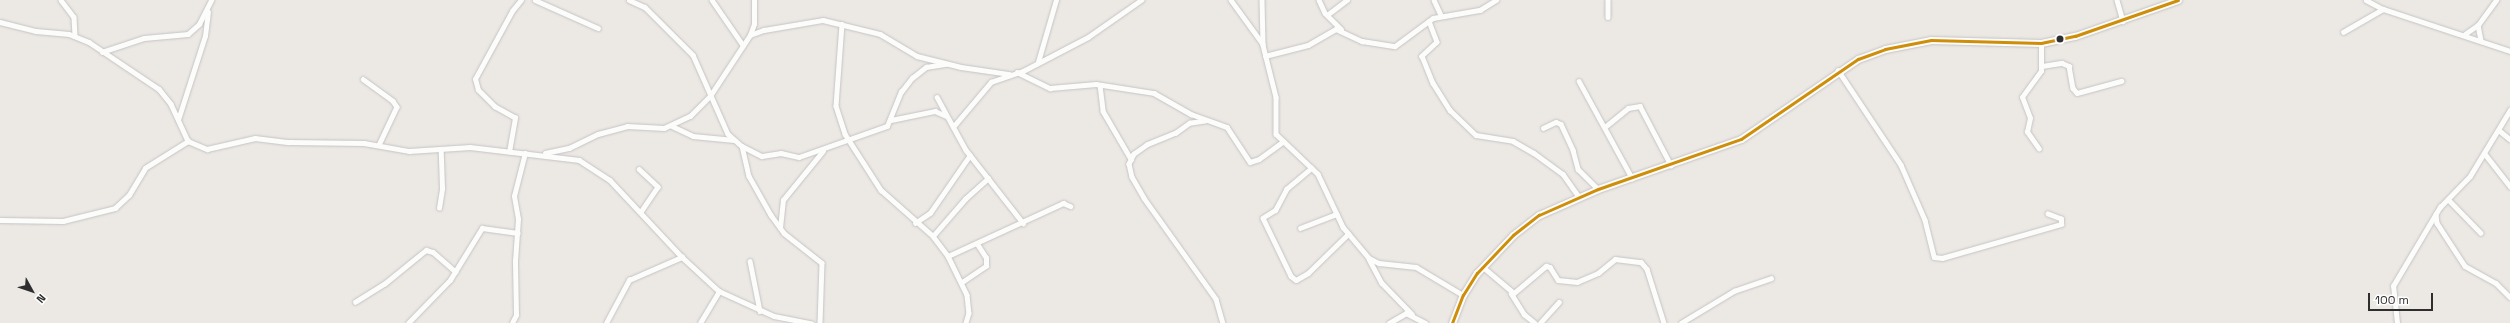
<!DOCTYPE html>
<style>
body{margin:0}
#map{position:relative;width:2510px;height:323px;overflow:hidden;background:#ece8e4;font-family:"Space Grotesk",sans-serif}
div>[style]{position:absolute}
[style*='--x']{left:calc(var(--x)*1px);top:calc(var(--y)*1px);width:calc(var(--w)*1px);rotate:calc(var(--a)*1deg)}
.roads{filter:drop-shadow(0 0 1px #c5c4c5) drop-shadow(0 0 1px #c5c4c5)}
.street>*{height:4.5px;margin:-2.25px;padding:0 2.25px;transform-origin:2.25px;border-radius:2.25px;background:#fcfcfb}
.secondary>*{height:7px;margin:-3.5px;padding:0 3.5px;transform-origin:3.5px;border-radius:3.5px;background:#fcfcfb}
.bus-1>*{height:3px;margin:-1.5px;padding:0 1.5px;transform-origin:1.5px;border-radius:1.5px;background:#cf8e09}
.dots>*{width:11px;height:11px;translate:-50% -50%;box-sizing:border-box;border:2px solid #fff;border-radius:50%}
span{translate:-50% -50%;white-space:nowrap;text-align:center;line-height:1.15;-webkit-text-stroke:3.5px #fff;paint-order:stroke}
.north{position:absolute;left:12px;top:271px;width:40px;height:40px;-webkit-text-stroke:3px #fff;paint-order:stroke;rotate:130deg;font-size:11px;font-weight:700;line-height:16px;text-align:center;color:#2e2e2e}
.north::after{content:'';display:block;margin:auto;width:14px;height:18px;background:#2e2e2e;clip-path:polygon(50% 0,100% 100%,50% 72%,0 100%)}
.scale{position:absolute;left:2368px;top:293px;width:65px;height:18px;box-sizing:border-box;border:2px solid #2e2e2e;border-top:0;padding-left:5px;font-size:12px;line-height:14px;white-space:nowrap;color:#2e2e2e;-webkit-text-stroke:3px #fff;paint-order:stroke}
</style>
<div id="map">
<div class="roads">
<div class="street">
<div style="--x:61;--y:0;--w:21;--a:53"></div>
<div style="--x:74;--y:17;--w:19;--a:87"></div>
<div style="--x:535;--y:0;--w:69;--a:24"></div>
<div style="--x:629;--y:0;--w:17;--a:24"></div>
<div style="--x:645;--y:7;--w:68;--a:45"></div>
<div style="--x:693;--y:55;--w:86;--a:66.1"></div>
<div style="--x:728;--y:134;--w:18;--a:41"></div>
<div style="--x:742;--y:146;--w:31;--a:77"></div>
<div style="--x:749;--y:176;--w:45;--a:60.6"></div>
<div style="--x:771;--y:215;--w:22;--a:54"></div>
<div style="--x:784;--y:233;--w:48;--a:38.3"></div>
<div style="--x:822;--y:263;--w:60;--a:91.9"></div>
<div style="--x:712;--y:0;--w:55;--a:55.4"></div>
<div style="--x:1231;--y:0;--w:54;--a:54"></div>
<div style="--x:1262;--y:0;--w:45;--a:88.7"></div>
<div style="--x:1263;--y:45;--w:54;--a:76"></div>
<div style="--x:1276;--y:97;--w:37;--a:90"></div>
<div style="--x:1276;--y:134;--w:58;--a:43.6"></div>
<div style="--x:1318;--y:174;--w:59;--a:64.7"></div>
<div style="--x:1343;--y:227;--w:40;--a:50"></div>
<div style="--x:1369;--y:258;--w:11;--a:27"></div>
<div style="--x:1379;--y:263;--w:37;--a:6"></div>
<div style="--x:1416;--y:267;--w:55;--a:30.8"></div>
<div style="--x:1319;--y:0;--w:14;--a:65"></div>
<div style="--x:1325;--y:13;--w:23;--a:45"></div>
<div style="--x:1434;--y:0;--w:17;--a:65"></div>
<div style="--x:1608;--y:0;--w:17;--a:90"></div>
<div style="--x:2117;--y:0;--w:22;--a:74"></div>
<div style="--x:2366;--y:0;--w:19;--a:28"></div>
<div style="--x:2383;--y:9;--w:134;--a:18.3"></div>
<div style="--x:1327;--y:15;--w:25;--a:-37"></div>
<div style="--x:1429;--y:21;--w:22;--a:69"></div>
<div style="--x:1437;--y:42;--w:21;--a:137"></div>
<div style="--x:1422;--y:56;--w:29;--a:68"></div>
<div style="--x:1433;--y:83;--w:32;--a:58"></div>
<div style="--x:1450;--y:110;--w:36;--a:44"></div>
<div style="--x:1476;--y:135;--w:37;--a:9"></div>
<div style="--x:1513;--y:141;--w:24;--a:30"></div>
<div style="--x:1534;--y:153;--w:36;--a:36"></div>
<div style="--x:1563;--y:174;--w:28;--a:55"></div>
<div style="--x:0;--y:22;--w:37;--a:14"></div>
<div style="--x:36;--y:31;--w:33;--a:5"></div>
<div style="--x:69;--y:34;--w:22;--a:22"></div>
<div style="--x:89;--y:42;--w:84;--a:33.9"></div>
<div style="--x:159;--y:89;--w:19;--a:51"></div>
<div style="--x:171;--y:104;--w:41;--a:65.3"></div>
<div style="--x:188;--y:141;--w:21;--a:23"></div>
<div style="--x:207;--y:149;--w:49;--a:-12.9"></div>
<div style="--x:255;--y:138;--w:34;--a:7"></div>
<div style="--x:289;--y:142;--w:75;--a:0.8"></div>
<div style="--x:364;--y:143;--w:46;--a:10.1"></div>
<div style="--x:409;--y:151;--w:61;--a:-3.8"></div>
<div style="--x:470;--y:147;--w:110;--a:6.8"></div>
<div style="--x:579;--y:160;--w:37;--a:33"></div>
<div style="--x:610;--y:180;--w:105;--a:46.9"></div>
<div style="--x:682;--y:257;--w:50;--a:42.6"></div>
<div style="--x:719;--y:291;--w:60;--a:24.4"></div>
<div style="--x:774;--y:316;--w:38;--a:11"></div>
<div style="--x:842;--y:24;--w:82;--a:94.2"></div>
<div style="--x:836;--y:106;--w:29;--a:72"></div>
<div style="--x:845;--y:134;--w:67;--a:57.3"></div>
<div style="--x:881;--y:190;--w:69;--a:41.5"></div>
<div style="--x:933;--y:236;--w:25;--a:53"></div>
<div style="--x:948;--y:256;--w:43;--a:64"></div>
<div style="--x:967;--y:295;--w:18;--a:84"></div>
<div style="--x:969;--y:313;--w:10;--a:107"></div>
<div style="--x:2478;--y:25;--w:15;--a:79"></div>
<div style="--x:2343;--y:32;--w:46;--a:-29.9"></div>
<div style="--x:2465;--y:34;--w:16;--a:-35"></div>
<div style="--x:2478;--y:25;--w:31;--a:-54"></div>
<div style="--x:750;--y:35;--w:15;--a:-20"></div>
<div style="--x:764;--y:30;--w:60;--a:-9.6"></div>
<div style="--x:823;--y:20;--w:59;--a:13.8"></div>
<div style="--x:880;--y:34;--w:43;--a:30.7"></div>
<div style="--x:917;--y:56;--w:45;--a:14"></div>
<div style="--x:961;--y:67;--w:49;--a:8.3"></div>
<div style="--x:102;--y:52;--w:44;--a:-18.4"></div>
<div style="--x:144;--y:38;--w:44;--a:-5.2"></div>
<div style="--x:188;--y:34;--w:15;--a:-42"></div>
<div style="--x:199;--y:24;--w:27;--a:-63"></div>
<div style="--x:1265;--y:56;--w:44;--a:-14.3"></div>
<div style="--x:1308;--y:45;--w:32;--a:-30"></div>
<div style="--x:1336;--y:29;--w:29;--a:25"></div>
<div style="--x:1362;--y:41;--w:33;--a:9"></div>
<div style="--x:1395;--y:46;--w:47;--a:-36.4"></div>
<div style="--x:1433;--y:18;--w:48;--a:-9.7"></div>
<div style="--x:1480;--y:10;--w:19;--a:-32"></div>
<div style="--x:1038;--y:62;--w:65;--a:-73.8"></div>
<div style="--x:2042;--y:66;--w:20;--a:-9"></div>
<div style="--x:2062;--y:63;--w:8;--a:23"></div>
<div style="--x:2069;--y:66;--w:22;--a:80"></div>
<div style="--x:2073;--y:88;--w:6;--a:51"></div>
<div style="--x:2077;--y:93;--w:46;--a:-15.3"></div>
<div style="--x:1838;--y:70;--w:114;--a:56.4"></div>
<div style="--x:1901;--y:165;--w:60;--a:66.4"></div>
<div style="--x:1925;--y:220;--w:38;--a:76"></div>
<div style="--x:1934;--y:257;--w:8;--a:7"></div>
<div style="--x:1942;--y:258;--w:124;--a:-15.9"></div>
<div style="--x:2061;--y:224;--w:5;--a:-90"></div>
<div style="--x:2061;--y:219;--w:14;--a:-159"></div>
<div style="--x:1017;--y:72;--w:37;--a:26"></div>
<div style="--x:1050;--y:88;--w:46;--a:-5"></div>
<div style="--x:1096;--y:84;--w:59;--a:8.8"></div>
<div style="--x:1154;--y:93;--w:43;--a:29.6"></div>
<div style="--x:1191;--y:114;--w:38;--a:20"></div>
<div style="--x:1227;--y:127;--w:42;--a:56.7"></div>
<div style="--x:1250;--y:162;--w:9;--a:-18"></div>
<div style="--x:1259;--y:159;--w:29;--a:-36"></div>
<div style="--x:363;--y:79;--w:37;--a:36"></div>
<div style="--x:393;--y:101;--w:7;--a:56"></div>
<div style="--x:397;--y:107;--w:42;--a:115.3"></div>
<div style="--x:1579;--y:81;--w:111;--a:61.3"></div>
<div style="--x:1100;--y:85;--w:26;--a:83"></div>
<div style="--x:1103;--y:111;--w:56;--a:59.7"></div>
<div style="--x:937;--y:97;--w:60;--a:61.3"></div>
<div style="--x:966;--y:150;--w:93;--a:52"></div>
<div style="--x:178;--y:120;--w:88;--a:-72.2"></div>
<div style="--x:205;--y:36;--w:24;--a:-83"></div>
<div style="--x:891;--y:120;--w:45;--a:-11.6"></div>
<div style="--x:935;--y:111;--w:12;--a:24"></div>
<div style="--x:1205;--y:121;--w:15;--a:172"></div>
<div style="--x:1190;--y:123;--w:17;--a:144"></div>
<div style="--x:1176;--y:133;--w:31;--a:158"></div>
<div style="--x:1147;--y:145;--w:16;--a:145"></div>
<div style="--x:1134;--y:154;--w:11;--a:117"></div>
<div style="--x:1129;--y:164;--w:13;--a:77"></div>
<div style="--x:1132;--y:177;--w:24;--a:60"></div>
<div style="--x:1144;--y:198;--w:124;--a:54.5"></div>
<div style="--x:1216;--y:299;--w:25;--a:74"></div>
<div style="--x:672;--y:126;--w:23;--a:25"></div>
<div style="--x:693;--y:136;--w:41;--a:5.6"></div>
<div style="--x:1606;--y:126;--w:28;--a:-39"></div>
<div style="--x:1628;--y:108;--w:12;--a:-9"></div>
<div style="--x:1640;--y:106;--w:67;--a:62.3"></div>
<div style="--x:953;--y:127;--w:59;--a:-49.8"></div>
<div style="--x:991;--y:82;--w:34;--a:-19"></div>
<div style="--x:1023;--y:71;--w:73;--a:-27.6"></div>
<div style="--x:1088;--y:37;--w:65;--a:-34.9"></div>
<div style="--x:1543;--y:128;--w:14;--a:-25"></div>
<div style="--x:1556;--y:122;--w:5;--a:22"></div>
<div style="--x:1561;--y:124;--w:29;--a:65"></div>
<div style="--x:1573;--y:150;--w:20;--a:75"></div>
<div style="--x:1578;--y:169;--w:28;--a:45"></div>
<div style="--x:2500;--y:131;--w:13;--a:39"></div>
<div style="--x:742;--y:146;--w:22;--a:27"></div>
<div style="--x:762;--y:156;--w:19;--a:-9"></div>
<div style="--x:781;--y:153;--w:18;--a:13"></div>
<div style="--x:799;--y:157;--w:93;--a:-19.4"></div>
<div style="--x:887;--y:126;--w:37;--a:-68"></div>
<div style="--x:901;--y:92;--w:18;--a:-52"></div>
<div style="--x:912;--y:78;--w:18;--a:-38"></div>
<div style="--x:926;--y:67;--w:20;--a:-9"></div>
<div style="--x:2039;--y:149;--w:21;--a:-125"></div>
<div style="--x:2027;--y:132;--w:14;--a:-78"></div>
<div style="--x:2030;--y:118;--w:22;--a:-111"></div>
<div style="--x:2022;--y:97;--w:32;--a:-54"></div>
<div style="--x:2041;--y:71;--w:28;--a:-90"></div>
<div style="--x:509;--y:152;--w:35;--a:-80"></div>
<div style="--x:515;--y:118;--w:23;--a:-151"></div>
<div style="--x:495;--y:107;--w:24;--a:-135"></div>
<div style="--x:478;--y:90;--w:11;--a:-105"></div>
<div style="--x:475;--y:79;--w:77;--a:-61.4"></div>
<div style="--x:512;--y:11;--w:14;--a:-51"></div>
<div style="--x:545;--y:153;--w:25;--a:-12"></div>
<div style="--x:569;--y:148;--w:32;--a:-26"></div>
<div style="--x:598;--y:134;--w:30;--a:-15"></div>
<div style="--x:627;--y:126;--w:37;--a:3"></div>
<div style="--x:664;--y:128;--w:29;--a:-25"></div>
<div style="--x:690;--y:116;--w:28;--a:-45"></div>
<div style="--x:710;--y:96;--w:73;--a:-56.7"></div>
<div style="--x:750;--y:35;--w:12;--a:-70"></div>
<div style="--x:754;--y:24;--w:24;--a:-90"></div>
<div style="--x:2485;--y:154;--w:41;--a:52"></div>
<div style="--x:1312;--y:168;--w:33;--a:140"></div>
<div style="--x:1287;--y:189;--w:24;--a:118"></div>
<div style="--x:1276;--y:210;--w:15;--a:148"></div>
<div style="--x:1263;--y:218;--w:64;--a:64.2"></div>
<div style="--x:1291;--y:276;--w:6;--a:39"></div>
<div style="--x:1296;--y:280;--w:14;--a:-30"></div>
<div style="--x:1308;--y:273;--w:56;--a:-44.3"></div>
<div style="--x:639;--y:169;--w:26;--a:43"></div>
<div style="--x:658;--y:187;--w:30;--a:124"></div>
<div style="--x:2448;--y:199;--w:47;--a:45.9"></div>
<div style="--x:439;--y:208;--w:20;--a:-81"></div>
<div style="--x:442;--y:188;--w:38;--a:-92"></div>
<div style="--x:2436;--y:214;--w:9;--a:84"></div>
<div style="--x:2437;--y:223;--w:51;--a:56.9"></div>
<div style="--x:2465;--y:266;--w:35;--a:29"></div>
<div style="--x:2496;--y:283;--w:20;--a:45"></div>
<div style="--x:0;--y:220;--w:63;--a:0.9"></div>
<div style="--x:63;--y:221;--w:54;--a:-14"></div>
<div style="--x:115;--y:208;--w:19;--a:-43"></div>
<div style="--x:129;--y:195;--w:31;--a:-59"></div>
<div style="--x:145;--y:168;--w:51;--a:-32.1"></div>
<div style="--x:915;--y:223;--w:18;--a:-34"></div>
<div style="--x:930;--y:213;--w:70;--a:-55.4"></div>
<div style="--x:780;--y:228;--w:28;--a:-84"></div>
<div style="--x:783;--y:200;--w:63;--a:-50.8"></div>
<div style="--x:1300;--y:228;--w:39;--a:-21"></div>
<div style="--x:933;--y:236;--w:49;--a:-49.1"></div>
<div style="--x:965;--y:199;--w:31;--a:-42"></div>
<div style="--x:948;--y:256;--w:127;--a:-24.7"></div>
<div style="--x:1063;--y:203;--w:8;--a:23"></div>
<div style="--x:1369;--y:259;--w:27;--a:62"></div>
<div style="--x:1382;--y:283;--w:43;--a:45.9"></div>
<div style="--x:750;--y:261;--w:51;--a:78.7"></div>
<div style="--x:1483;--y:267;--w:40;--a:40"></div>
<div style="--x:1514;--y:293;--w:42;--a:-40.2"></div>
<div style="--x:1546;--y:266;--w:4;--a:14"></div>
<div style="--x:1550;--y:267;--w:15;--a:58"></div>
<div style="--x:1558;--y:280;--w:19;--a:6"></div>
<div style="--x:1577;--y:282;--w:23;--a:-23"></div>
<div style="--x:1598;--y:273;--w:22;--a:-39"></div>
<div style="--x:1615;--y:259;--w:26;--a:7"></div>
<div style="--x:1641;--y:262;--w:9;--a:49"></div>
<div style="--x:1647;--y:269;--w:57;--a:72.5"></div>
<div style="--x:962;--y:282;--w:29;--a:-34"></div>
<div style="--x:986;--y:266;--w:8;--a:-90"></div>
<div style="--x:986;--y:258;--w:17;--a:-123"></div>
<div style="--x:1511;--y:293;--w:25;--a:58"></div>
<div style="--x:1524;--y:314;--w:14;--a:39"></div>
<div style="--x:355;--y:302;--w:34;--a:-32"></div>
<div style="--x:384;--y:284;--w:54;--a:-39"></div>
<div style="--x:426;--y:250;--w:7;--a:16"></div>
<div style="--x:433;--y:252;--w:30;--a:41"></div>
<div style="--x:408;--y:323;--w:60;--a:-45.7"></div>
<div style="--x:450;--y:280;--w:61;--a:-58.4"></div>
<div style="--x:482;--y:228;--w:36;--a:8"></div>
<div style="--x:512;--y:323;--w:9;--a:-63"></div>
<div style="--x:516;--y:315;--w:54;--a:-91.1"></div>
<div style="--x:515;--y:261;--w:42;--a:-85.9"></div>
<div style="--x:518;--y:219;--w:23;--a:-100"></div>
<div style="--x:514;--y:196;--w:44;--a:-75.7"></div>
<div style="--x:606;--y:323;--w:49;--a:-61.9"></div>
<div style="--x:629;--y:280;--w:58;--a:-23.5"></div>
<div style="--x:700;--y:323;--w:37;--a:-59"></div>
<div style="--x:1389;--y:323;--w:20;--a:-30"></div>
<div style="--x:1406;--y:313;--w:22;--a:27"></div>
<div style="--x:1540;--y:323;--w:28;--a:-48"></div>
<div style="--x:1681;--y:323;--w:62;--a:-31.1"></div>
<div style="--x:1734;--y:291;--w:39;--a:-19"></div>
<div style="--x:2397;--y:323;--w:37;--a:-96"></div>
<div style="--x:2393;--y:286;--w:92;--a:-59.3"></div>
<div style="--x:2440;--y:207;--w:43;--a:-45.9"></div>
<div style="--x:2470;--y:176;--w:77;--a:-58.8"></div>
</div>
<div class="secondary">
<div style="--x:1452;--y:323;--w:30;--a:-69"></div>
<div style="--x:1463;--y:295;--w:26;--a:-58"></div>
<div style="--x:1477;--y:273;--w:52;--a:-46.5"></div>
<div style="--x:1513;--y:235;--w:33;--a:-38"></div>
<div style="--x:1539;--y:215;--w:64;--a:-23.8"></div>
<div style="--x:1598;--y:189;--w:151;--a:-19.3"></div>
<div style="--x:1741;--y:139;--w:142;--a:-34.4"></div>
<div style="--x:1858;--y:59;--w:29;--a:-20"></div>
<div style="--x:1885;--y:49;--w:47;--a:-11.1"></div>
<div style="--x:1931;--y:40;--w:110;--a:1.6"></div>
<div style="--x:2041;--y:43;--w:35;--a:-12"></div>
<div style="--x:2075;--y:36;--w:109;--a:-19.3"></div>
</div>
</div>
<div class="bus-1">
<div style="--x:1452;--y:323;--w:30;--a:-69"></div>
<div style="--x:1463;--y:295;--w:26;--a:-58"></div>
<div style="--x:1477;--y:273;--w:52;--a:-46.5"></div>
<div style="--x:1513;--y:235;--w:33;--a:-38"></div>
<div style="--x:1539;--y:215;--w:64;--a:-23.8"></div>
<div style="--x:1598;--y:189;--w:151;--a:-19.3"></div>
<div style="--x:1741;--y:139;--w:142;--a:-34.4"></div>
<div style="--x:1858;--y:59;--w:29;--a:-20"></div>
<div style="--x:1885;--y:49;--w:47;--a:-11.1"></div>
<div style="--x:1931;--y:40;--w:110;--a:1.6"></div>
<div style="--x:2041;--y:43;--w:35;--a:-12"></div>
<div style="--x:2075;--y:36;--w:109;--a:-19.3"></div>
</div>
<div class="dots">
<div style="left:2060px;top:39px;background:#2e2e2e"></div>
</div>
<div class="north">N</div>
<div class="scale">100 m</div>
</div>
